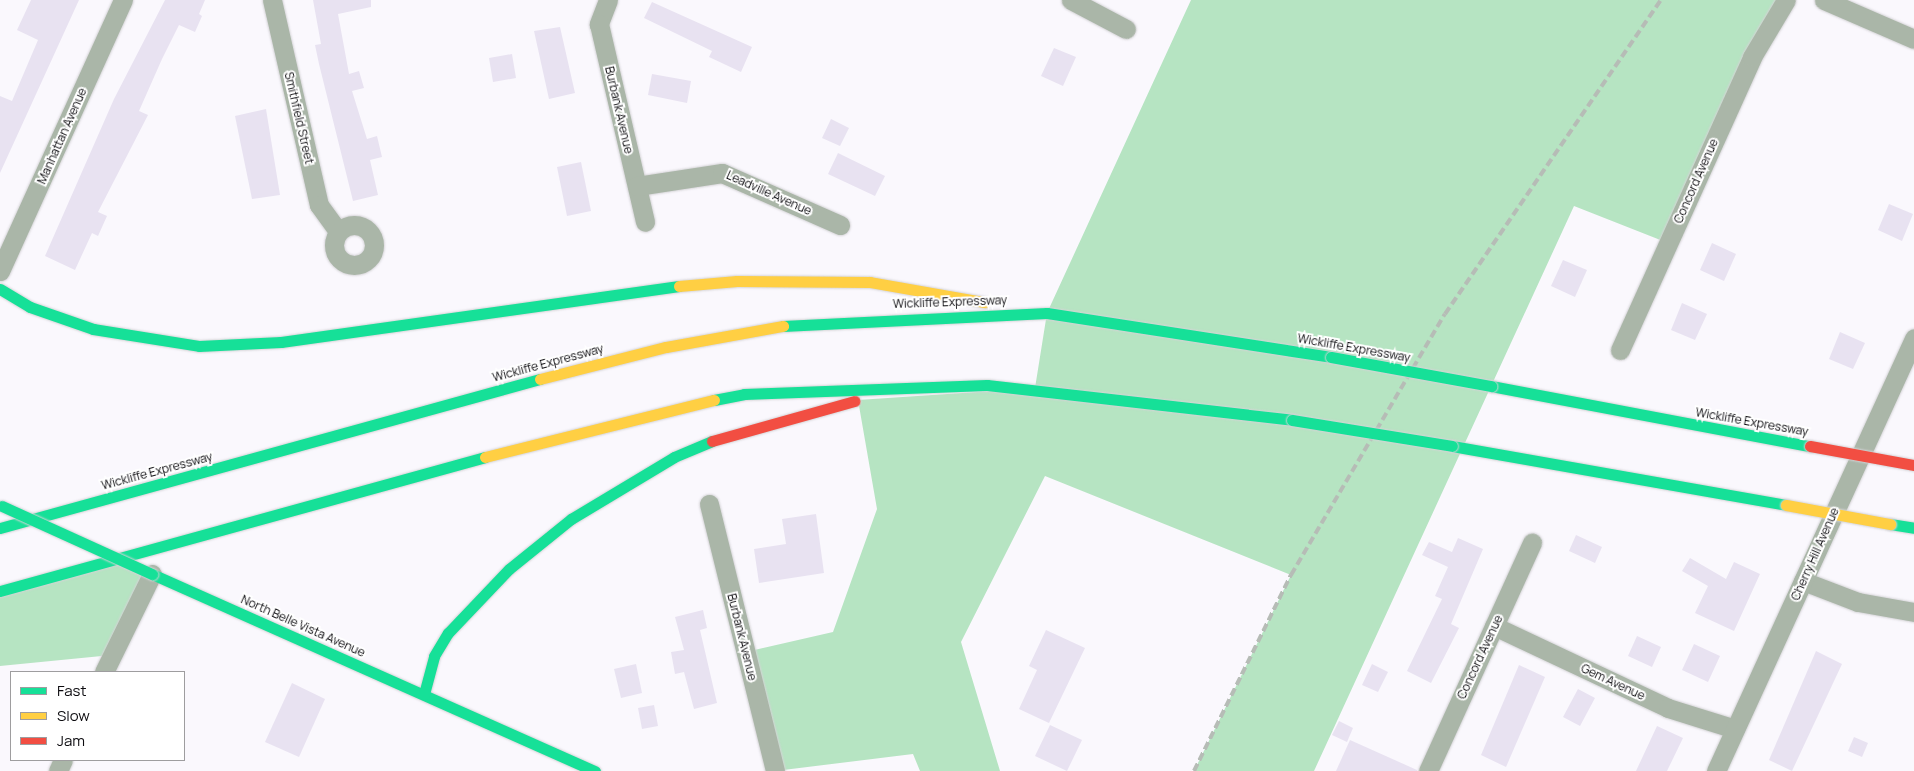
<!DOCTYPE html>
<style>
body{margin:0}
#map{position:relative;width:1914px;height:771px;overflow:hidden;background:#faf8fd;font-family:Manrope,sans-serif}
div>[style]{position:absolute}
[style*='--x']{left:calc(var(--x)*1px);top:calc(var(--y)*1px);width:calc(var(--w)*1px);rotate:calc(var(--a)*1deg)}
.forest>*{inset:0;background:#b6e4c2}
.building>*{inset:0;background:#e8e2f1}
.roads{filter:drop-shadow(0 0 1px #d4d3d6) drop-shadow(0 0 1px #d4d3d6)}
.street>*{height:19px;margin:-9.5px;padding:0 9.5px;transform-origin:9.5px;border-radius:9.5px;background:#aab6a8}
.street>.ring{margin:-9.5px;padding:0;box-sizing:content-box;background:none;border:19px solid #aab6a8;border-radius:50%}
.fast>*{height:11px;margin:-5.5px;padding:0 5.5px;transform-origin:5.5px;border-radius:5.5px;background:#16e098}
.slow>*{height:11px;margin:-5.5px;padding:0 5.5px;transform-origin:5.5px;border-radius:5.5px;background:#ffcf43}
.jam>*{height:11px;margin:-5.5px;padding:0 5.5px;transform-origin:5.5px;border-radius:5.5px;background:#f24e42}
.rail>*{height:4px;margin-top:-2px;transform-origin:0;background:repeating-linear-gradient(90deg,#b6bcb6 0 8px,transparent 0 12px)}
.bridges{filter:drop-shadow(0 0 1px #d4d3d6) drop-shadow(0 0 1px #d4d3d6)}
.fast-bridge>*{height:11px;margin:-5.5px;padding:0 5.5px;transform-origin:5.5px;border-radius:5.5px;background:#16e098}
.slow-bridge>*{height:11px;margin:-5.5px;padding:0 5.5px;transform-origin:5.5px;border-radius:5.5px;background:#ffcf43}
.jam-bridge>*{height:11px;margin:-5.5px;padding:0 5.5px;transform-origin:5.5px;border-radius:5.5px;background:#f24e42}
span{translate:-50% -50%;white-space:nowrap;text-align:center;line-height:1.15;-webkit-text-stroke:4px #fff;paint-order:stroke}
.street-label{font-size:12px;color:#0c0b0f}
.legend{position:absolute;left:10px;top:671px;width:175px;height:90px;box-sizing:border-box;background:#fff;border:1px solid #9e9d9f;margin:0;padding:6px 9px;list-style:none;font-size:15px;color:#0c0b0f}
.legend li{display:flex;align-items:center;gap:10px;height:25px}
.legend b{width:25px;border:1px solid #9e9d9f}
</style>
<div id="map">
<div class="forest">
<div style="clip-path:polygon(1191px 0,1786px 0,1668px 243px,1574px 206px,1314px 771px,1194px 771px,1291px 575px,1045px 476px,961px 642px,1000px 771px,920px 771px,913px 754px,775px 771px,746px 652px,833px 632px,877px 509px,858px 400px,1035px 388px,1047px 313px)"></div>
<div style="clip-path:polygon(121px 558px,152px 574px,112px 655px,0 666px,0 591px)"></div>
</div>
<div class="building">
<div style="clip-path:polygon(31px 0,79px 0,0 173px,0 96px,12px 101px,38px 40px,17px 30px)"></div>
<div style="clip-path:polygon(165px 0,205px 0,199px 14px,202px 16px,195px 32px,179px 25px,162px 59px,139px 111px,148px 115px,98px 212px,107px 216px,98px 236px,92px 233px,75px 270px,45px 256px,114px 99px)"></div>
<div style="clip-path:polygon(313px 0,371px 0,371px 7px,338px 14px,349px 74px,359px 71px,364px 88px,352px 91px,367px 139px,377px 136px,382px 157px,370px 160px,378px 195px,353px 201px,319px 64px,315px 45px,321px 44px)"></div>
<div style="clip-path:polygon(652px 2px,752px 47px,741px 72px,709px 57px,712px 51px,644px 18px)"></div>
<div style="clip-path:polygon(560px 27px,575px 93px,549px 99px,534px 31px)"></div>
<div style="clip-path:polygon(1054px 48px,1076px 57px,1063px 86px,1041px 76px)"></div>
<div style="clip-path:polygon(512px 54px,516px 78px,493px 82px,489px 58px)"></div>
<div style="clip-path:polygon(652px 74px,691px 81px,687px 103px,648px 95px)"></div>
<div style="clip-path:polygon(266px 109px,280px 195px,252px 199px,235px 116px)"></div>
<div style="clip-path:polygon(831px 119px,849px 128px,840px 146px,822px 138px)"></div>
<div style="clip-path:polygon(838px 153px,885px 176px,875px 196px,828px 174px)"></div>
<div style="clip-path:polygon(581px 162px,591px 211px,567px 216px,557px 167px)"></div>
<div style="clip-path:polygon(1889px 204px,1913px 214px,1902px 241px,1878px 230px)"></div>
<div style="clip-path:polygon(1712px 243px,1736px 254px,1724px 281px,1700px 270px)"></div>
<div style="clip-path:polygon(1563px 260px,1587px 270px,1575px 297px,1551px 286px)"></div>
<div style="clip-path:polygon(1682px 303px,1707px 314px,1695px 340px,1671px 330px)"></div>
<div style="clip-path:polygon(1840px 332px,1865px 343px,1853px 369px,1829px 359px)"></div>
<div style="clip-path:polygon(816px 514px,824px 573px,759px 583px,754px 549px,786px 544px,782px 519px)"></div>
<div style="clip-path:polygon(1576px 535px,1602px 547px,1595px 563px,1569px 551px)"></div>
<div style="clip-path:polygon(1458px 538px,1483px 549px,1451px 624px,1459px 628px,1431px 683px,1407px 671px,1442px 599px,1435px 596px,1448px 567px,1422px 555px,1429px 542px,1452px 552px)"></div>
<div style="clip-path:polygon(1690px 558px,1726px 579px,1734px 562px,1760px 574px,1734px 631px,1695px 613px,1708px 586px,1682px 571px)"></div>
<div style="clip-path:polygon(703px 610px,707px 628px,700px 630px,717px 703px,694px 709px,684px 672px,675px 674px,671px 652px,684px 650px,675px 617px)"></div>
<div style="clip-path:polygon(1046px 630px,1085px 648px,1049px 723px,1019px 709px,1037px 670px,1029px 666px)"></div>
<div style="clip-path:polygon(1637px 636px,1661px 647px,1652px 667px,1628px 656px)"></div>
<div style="clip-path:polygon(1694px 644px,1720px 656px,1708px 682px,1682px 670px)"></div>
<div style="clip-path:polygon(1816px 651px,1842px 664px,1792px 771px,1769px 760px)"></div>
<div style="clip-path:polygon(636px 664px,642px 693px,621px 698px,614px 669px)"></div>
<div style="clip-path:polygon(1372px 664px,1388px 672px,1378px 692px,1362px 685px)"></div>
<div style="clip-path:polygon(1519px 665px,1545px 677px,1506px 767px,1481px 755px)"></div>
<div style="clip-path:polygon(292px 683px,325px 699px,299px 757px,265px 742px)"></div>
<div style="clip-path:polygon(1578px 689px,1595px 698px,1580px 726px,1563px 717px)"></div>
<div style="clip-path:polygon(654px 705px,658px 726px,642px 729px,638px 708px)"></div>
<div style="clip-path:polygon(1339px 721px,1353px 728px,1347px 742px,1332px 735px)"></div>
<div style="clip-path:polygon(1050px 725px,1082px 740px,1067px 771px,1035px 756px)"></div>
<div style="clip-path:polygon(1657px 726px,1683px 738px,1667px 771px,1636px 771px)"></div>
<div style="clip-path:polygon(1854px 737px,1868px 743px,1862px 757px,1848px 751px)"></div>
<div style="clip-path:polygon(1350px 740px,1417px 770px,1417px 771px,1336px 771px)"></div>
</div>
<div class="roads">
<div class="street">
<div style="--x:272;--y:0;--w:210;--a:77.1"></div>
<div style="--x:319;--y:205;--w:32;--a:54"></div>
<div style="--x:608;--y:0;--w:26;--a:111"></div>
<div style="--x:599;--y:24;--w:203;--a:76.9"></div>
<div style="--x:1071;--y:0;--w:62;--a:27.8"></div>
<div style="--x:1824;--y:0;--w:98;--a:23.4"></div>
<div style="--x:637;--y:186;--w:86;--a:-8.7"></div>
<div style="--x:722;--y:173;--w:129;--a:23.8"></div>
<div class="ring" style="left:334px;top:225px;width:21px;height:21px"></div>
<div style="--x:0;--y:271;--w:298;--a:-65.6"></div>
<div style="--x:1620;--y:350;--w:321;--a:-65.7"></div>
<div style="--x:1752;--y:57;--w:66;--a:-59.2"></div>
<div style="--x:709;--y:504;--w:275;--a:76.1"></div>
<div style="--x:1803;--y:581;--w:59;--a:20.9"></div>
<div style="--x:1858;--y:602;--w:57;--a:10.1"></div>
<div style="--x:1494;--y:626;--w:192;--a:25.2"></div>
<div style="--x:1668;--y:708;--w:70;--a:17.4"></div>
<div style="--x:104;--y:672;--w:109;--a:-63.9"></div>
<div style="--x:58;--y:771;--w:12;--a:-66"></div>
<div style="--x:1428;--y:771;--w:251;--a:-65.5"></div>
<div style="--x:1716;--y:771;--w:476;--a:-65.4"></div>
</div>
<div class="fast">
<div style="--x:0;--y:289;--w:35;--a:31"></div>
<div style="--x:30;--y:307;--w:67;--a:19.2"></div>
<div style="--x:93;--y:329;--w:107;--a:9.1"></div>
<div style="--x:199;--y:346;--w:82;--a:-2.8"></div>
<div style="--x:281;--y:342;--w:402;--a:-8"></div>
<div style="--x:783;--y:326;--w:264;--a:-2.8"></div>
<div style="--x:1047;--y:313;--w:287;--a:8.8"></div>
<div style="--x:1491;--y:386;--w:325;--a:10.7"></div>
<div style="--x:714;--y:400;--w:31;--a:-11"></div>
<div style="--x:744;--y:394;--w:243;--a:-2.1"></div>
<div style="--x:987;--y:385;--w:307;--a:6.5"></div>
<div style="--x:1452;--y:446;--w:339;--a:10"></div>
<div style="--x:1890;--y:524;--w:24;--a:9"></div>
<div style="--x:0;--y:528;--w:560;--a:-15.43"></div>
<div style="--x:152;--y:574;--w:485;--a:24"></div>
<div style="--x:0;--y:591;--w:503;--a:-15.44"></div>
<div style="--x:424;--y:694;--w:39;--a:-75"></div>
<div style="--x:434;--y:656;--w:27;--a:-59"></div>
<div style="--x:448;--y:633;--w:88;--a:-46.4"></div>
<div style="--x:509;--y:569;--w:80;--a:-38.9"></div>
<div style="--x:571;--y:519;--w:120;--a:-31"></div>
<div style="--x:674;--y:457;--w:41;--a:-22.8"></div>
</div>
<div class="slow">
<div style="--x:679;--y:286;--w:58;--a:-4.9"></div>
<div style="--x:737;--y:281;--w:133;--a:0.4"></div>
<div style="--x:870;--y:282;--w:116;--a:10"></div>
<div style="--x:540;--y:379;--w:130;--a:-14.3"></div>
<div style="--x:666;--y:347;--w:119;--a:-10.2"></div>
<div style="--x:485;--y:457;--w:236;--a:-14"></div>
</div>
<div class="jam">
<div style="--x:712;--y:441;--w:148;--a:-15.7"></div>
</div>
</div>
<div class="rail">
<div style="--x:1194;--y:771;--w:219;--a:-63.7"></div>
<div style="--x:1291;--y:575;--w:303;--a:-59.5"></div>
<div style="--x:1445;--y:314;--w:381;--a:-55.5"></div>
</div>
<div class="bridges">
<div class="fast-bridge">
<div style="--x:1331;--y:357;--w:163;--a:10.3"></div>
<div style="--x:1292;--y:420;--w:162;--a:9.2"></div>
<div style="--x:2;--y:506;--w:165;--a:24.4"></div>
</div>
<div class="slow-bridge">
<div style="--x:1786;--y:505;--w:106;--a:10.4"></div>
</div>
<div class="jam-bridge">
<div style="--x:1810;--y:446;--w:106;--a:10.4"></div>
</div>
</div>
<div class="street-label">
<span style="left:619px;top:110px;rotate:77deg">Burbank Avenue</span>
<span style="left:299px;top:118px;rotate:77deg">Smithfield Street</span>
<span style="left:62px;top:136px;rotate:-66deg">Manhattan Avenue</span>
<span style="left:1696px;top:181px;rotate:-66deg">Concord Avenue</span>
<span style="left:769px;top:193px;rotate:24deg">Leadville Avenue</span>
<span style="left:950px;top:302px;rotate:-2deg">Wickliffe Expressway</span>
<span style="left:1354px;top:348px;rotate:10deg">Wickliffe Expressway</span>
<span style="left:548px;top:363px;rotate:-15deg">Wickliffe Expressway</span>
<span style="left:1752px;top:422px;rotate:10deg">Wickliffe Expressway</span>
<span style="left:157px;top:471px;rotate:-15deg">Wickliffe Expressway</span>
<span style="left:1815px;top:554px;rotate:-66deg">Cherry Hill Avenue</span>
<span style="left:303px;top:626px;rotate:24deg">North Belle Vista Avenue</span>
<span style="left:742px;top:637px;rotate:76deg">Burbank Avenue</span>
<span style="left:1480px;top:657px;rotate:-65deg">Concord Avenue</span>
<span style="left:1613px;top:682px;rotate:25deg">Gem Avenue</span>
</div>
<ul class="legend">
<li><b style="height:6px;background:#16e098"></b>Fast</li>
<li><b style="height:6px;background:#ffcf43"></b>Slow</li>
<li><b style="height:6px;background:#f24e42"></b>Jam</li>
</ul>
</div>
